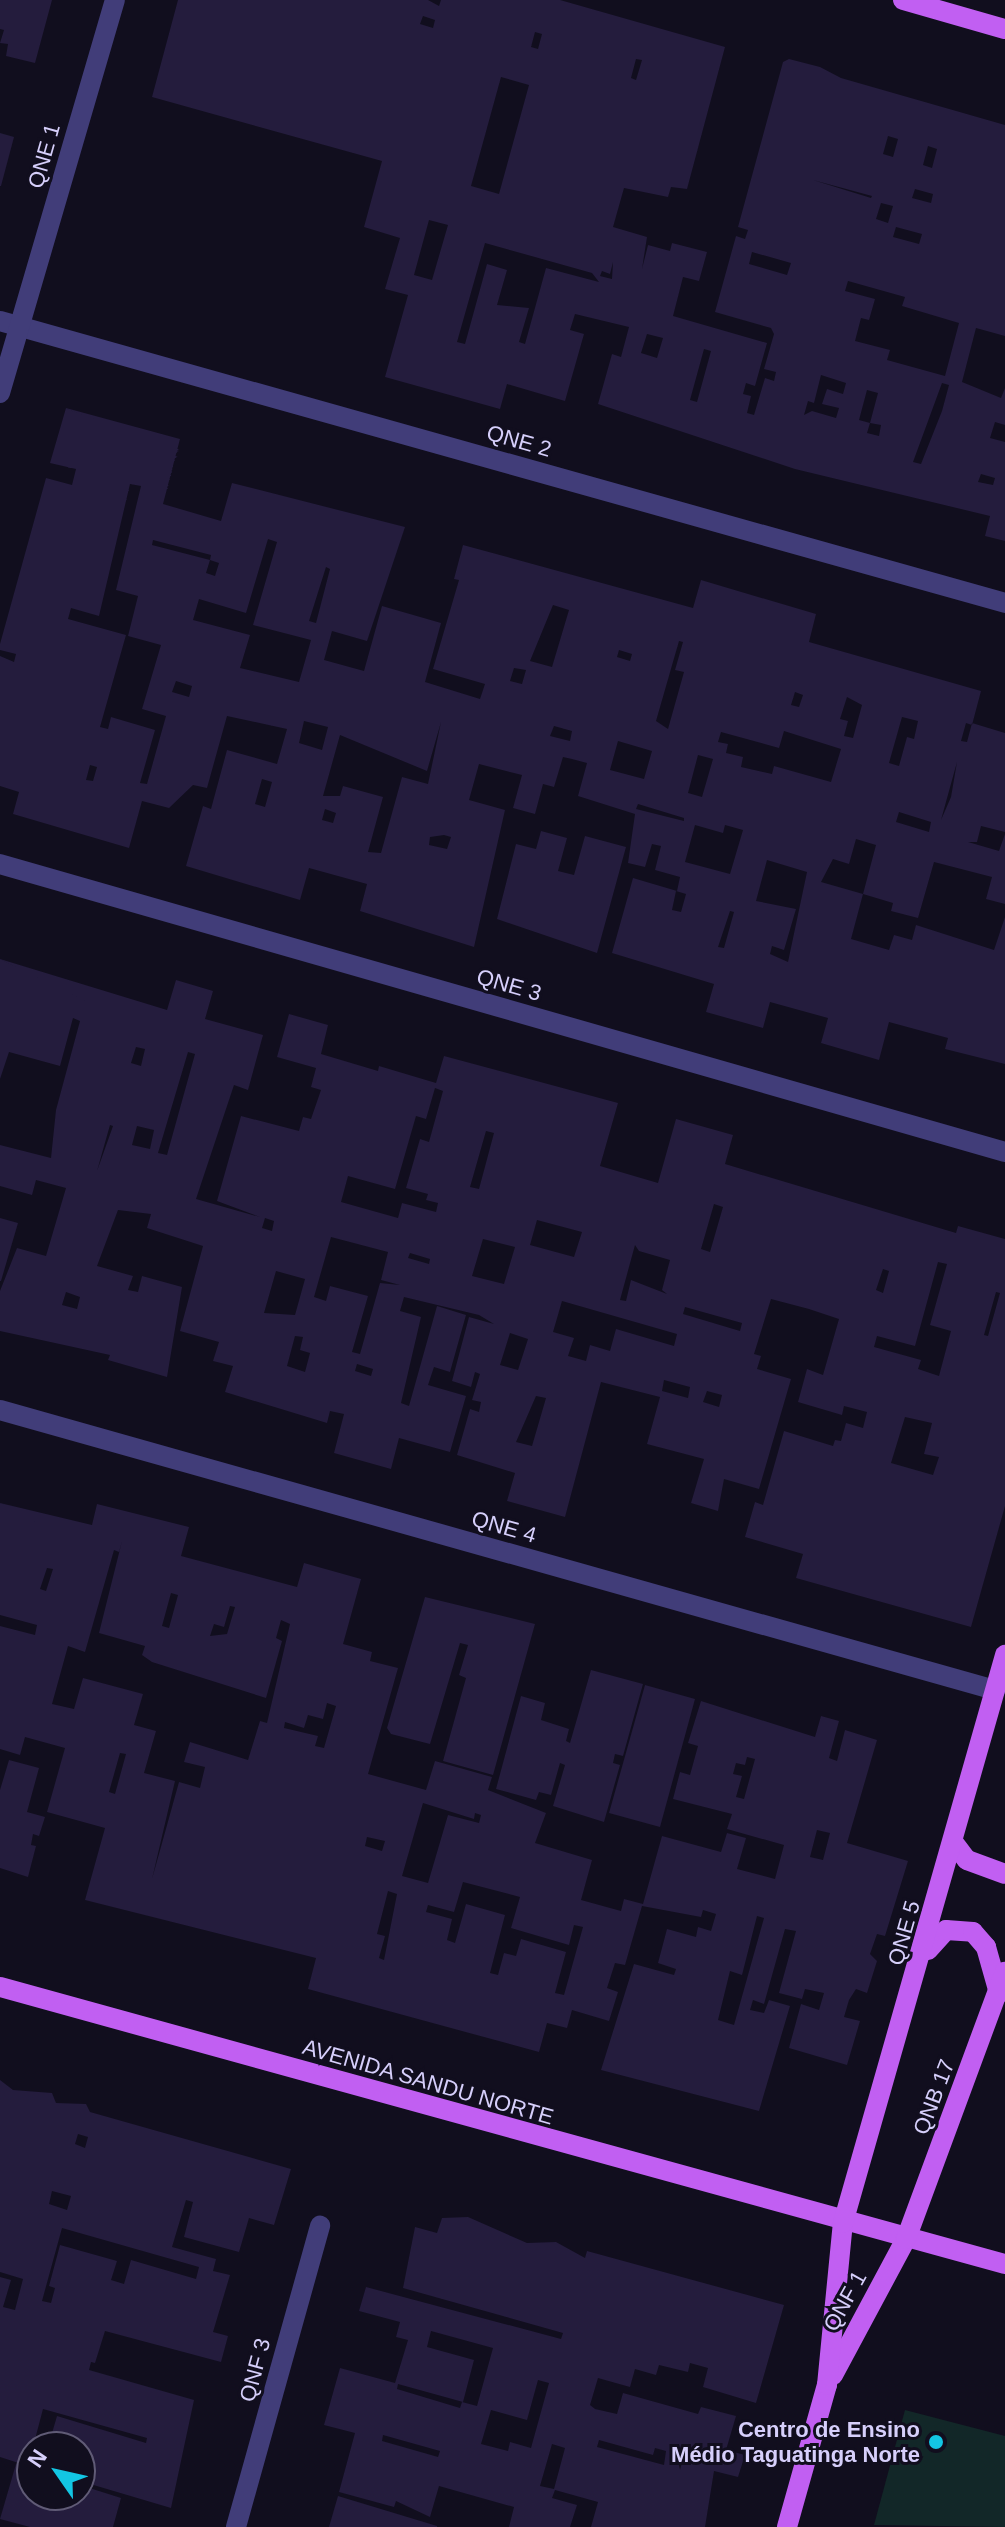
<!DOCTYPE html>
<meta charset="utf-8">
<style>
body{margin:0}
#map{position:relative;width:1005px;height:2527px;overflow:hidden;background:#110e1e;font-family:Helvetica,sans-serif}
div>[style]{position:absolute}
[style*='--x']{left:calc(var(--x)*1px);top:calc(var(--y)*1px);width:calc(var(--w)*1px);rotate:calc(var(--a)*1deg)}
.green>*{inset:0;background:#122728}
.building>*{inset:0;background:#241c3d}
.minor>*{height:20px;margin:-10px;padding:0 10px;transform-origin:10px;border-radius:10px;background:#413d79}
.major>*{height:20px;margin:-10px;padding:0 10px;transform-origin:10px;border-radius:10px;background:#c15ff2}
.dots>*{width:22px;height:22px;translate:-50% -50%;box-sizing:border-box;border:4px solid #110e1e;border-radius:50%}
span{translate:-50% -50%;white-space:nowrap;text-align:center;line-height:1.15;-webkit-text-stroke:6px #110e1e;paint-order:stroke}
.street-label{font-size:22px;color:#d6cffb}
.poi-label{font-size:22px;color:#d6cffb;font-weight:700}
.right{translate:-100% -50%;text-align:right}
.north{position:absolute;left:16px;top:2431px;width:80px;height:80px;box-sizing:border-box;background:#110e1e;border:2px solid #605b76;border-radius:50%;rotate:304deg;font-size:22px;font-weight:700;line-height:32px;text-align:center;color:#d6cffb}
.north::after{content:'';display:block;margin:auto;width:28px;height:36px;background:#13c6e3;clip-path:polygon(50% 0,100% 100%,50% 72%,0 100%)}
</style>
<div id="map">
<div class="green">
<div style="clip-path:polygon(905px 2410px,1005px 2436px,1005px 2527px,874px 2525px)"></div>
</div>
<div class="building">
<div style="clip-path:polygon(0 0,52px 0,35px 63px,6px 56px,8px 44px,0 43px,4px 30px,0 29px)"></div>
<div style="clip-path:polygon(evenodd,178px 0,428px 0,439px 6px,441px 0,560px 0,725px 47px,687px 189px,671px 187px,668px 197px,624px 188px,613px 227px,647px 237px,642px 269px,648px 245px,670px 251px,672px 243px,707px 252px,699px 281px,683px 277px,673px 316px,767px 343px,755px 386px,746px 383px,743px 394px,751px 396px,747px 413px,754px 415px,765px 378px,774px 381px,776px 372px,764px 369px,774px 334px,771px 328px,715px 312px,736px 236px,745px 239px,748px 230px,738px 227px,783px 62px,789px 59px,820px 67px,841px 78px,1005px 125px,1005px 336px,976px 328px,962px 382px,1001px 398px,1005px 388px,1005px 425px,995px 422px,990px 438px,1005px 442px,1005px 541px,985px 536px,990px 516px,795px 469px,598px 404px,612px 354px,621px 357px,629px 327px,575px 314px,570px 330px,584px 334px,565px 401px,507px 384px,500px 409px,385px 377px,408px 295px,385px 289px,400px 238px,364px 227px,382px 161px,152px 97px,178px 0,423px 16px,435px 20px,433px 28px,420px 24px,423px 16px,178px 0,535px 32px,542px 34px,538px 49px,531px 47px,535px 32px,178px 0,636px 59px,642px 60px,636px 80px,631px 78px,636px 59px,178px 0,501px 77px,529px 85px,499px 194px,471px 186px,501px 77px,178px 0,888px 136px,898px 139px,893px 157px,883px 154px,888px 136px,178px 0,928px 146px,937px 149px,932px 168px,923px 165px,928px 146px,178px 0,813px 180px,872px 196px,871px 198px,813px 180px,178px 0,915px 189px,933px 194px,931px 203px,912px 198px,915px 189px,178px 0,881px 203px,893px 206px,888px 223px,876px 219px,881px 203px,178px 0,429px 220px,448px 225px,432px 280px,414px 275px,429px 220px,178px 0,896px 227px,922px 234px,919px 244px,893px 237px,896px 227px,178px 0,485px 243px,592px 273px,599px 282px,546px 268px,525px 344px,519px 342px,529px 308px,497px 305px,507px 270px,487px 264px,465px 344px,457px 342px,485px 243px,178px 0,752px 252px,791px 263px,787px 275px,749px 264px,752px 252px,178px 0,613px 262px,612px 279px,600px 276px,602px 271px,610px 274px,613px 262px,178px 0,848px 281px,905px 297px,902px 306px,959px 323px,945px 376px,887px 360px,890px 350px,855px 341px,861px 318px,869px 320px,875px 299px,845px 291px,848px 281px,178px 0,647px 334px,663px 338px,657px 358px,641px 353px,647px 334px,178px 0,704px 349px,711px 351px,697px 402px,690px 400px,704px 349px,178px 0,821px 375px,846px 383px,843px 394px,827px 389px,822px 404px,839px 408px,836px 418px,812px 411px,804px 415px,808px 401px,814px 403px,821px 375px,178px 0,942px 383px,949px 385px,942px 411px,921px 464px,913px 462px,942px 383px,178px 0,867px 390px,878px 393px,870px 423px,881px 425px,879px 436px,867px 433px,870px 423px,859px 420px,867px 390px,178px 0,981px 474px,995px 478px,993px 485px,978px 482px,981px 474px)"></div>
<div style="clip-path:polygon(0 133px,14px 137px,1px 186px,0 186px)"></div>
<div style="clip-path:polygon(evenodd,66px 408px,180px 439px,163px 504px,221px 521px,232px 483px,405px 527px,367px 641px,332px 631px,324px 660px,364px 671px,382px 606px,441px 623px,425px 682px,480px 699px,485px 684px,433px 669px,459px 580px,454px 579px,463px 545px,693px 608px,701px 580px,816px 614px,809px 642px,981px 691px,972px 725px,966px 723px,961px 741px,967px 742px,972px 723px,1005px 733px,1005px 832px,981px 826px,977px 842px,968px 842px,999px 851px,1005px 834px,1005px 904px,986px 899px,992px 877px,934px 862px,918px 918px,891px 911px,893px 903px,863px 894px,876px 845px,856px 839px,849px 864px,833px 859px,821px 882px,863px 894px,851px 939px,889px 950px,894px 935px,912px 940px,916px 925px,994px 950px,1005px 917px,1005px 1064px,945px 1049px,948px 1038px,889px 1022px,879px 1060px,821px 1043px,828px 1018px,770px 1002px,763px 1028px,706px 1012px,714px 984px,612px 953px,633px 878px,677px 891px,680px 877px,655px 870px,661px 846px,652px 844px,645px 867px,628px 863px,635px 814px,578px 796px,587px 763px,572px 759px,563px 757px,554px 787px,543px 784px,535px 814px,513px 808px,522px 775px,479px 764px,469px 800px,505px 810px,474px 947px,360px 911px,367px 884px,309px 868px,300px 900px,186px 866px,203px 806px,211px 809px,227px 750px,277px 764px,287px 729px,227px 716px,207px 788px,193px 785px,169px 808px,142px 801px,129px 848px,13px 814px,19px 792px,0 786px,0 656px,14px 662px,16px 654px,0 650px,0 644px,46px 478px,72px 485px,76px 469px,50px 463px,66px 408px,130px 484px,141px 486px,116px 590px,138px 596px,128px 636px,161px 645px,142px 709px,166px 716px,147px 784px,140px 783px,155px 730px,111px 717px,108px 729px,100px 727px,126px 635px,68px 619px,71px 608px,99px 616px,130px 484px,66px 408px,268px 539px,277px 542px,253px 625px,311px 640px,299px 682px,240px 668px,250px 635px,193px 620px,199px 599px,246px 613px,268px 539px,66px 408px,153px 540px,211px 555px,210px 560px,219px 563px,215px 576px,206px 573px,210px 560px,152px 545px,153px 540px,66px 408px,326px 567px,330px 569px,316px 623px,309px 621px,326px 567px,66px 408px,553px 605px,569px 610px,552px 667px,530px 661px,553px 605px,66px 408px,679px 641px,683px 642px,675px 670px,684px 672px,668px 729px,656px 721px,679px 641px,66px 408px,619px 650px,632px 654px,630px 661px,617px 657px,619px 650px,66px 408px,514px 668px,526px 670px,522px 684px,510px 681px,514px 668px,66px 408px,176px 681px,192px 686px,189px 697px,172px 692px,176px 681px,66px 408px,795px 692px,803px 695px,799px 707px,791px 705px,795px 692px,66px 408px,847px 697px,862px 705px,853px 738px,844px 736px,848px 721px,840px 719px,847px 697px,66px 408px,902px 717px,918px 721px,914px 739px,907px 737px,899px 766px,889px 763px,902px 717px,66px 408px,304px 721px,328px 727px,322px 750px,299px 743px,304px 721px,66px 408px,441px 722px,428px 784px,402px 777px,381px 853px,368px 852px,383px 797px,343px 786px,340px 796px,323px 796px,340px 735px,427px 771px,441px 722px,66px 408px,554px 726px,572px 731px,570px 741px,550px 736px,554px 726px,66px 408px,784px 731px,841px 749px,831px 782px,774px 766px,772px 774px,741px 767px,743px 757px,726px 753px,728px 744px,718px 742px,721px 732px,779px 748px,784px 731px,66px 408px,618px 741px,652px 751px,644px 779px,610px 770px,618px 741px,66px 408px,698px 755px,713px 759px,702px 797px,688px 793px,698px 755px,66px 408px,957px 762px,951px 797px,941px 820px,957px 762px,66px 408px,90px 765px,97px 767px,93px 781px,86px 780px,90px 765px,66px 408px,262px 779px,272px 782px,265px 807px,255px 804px,262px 779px,66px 408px,638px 804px,684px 818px,684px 821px,636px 809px,638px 804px,66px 408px,325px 809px,336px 813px,333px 823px,322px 820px,325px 809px,66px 408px,899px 812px,931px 822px,929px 832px,896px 822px,899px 812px,66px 408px,695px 825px,723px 833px,725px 825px,743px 830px,730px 874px,685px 862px,695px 825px,66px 408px,444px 835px,451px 837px,447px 849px,429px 845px,430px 837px,444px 835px,66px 408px,767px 860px,807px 872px,788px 962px,770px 954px,772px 946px,784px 950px,796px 909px,756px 901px,767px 860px,66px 408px,676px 891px,686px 894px,681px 912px,672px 910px,676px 891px,66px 408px,730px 911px,734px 912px,724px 948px,718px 947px,730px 911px)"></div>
<div style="clip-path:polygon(541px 831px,567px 838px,558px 871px,574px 875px,585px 836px,626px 847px,597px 953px,497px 919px,516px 844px,536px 849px)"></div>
<div style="clip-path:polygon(evenodd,0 959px,167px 1010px,176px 980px,213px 991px,205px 1019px,263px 1035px,248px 1090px,234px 1085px,196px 1199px,260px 1217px,217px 1201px,241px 1116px,299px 1131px,303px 1117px,311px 1119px,321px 1090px,311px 1087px,316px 1068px,277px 1057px,289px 1014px,328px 1025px,321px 1054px,378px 1071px,379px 1066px,436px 1083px,444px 1056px,618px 1103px,600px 1166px,658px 1183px,676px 1119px,733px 1135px,725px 1164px,956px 1233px,958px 1226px,1005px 1239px,1005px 1506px,971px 1627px,796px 1578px,803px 1554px,745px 1537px,755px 1502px,763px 1505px,784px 1431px,833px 1446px,835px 1440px,841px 1441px,846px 1423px,863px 1428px,867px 1412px,844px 1406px,842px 1415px,798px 1402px,807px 1369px,823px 1375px,839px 1319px,809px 1309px,771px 1299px,754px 1354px,761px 1356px,757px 1369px,791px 1379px,759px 1489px,724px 1479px,718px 1511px,691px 1503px,704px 1459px,647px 1444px,660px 1397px,601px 1382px,565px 1517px,507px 1501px,515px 1473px,457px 1455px,470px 1409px,479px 1412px,481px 1402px,472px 1400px,480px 1374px,475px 1372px,471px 1387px,452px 1381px,469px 1317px,494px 1324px,479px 1315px,404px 1297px,400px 1311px,421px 1317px,401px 1403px,409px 1406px,437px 1306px,466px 1315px,450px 1372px,434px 1367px,428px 1385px,466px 1396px,450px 1452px,399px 1438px,391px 1469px,334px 1453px,344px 1414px,330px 1411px,327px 1423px,225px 1392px,233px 1366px,213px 1361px,219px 1342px,180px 1331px,203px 1246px,147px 1228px,151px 1214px,118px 1210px,97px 1266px,133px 1276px,128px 1290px,138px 1292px,142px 1276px,182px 1287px,167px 1377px,108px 1360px,110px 1355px,0 1331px,0 1291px,17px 1248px,46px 1256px,66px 1188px,36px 1180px,32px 1195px,0 1186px,0 1145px,51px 1158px,56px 1110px,80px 1021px,73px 1018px,60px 1066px,9px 1052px,0 1079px,0 959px,136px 1047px,145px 1049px,141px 1066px,131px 1063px,136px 1047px,0 959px,188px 1052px,195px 1054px,167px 1155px,158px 1153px,188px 1052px,0 959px,435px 1088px,443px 1091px,429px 1142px,420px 1139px,406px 1188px,428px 1194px,426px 1200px,438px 1203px,436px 1212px,402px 1203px,398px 1218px,341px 1202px,348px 1176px,395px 1189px,416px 1116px,426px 1119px,435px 1088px,0 959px,110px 1125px,113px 1126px,97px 1171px,110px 1125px,0 959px,137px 1126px,154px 1130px,150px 1149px,132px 1145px,137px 1126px,0 959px,486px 1131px,494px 1133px,479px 1189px,470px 1187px,486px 1131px,0 959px,714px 1204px,723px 1207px,710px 1252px,701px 1249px,714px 1204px,0 959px,265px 1218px,274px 1221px,272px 1231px,262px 1228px,265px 1218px,0 959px,537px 1220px,582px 1232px,574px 1257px,530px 1245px,537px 1220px,0 959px,331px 1237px,388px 1252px,381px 1280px,400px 1285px,380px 1283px,360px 1354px,352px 1352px,368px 1296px,330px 1286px,326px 1301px,314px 1297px,331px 1237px,0 959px,483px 1239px,515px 1247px,504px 1284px,472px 1276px,483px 1239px,0 959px,635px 1245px,639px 1251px,670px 1260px,662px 1290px,667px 1294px,631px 1280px,626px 1301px,620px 1300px,635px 1245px,0 959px,410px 1253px,430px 1259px,429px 1264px,408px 1258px,410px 1253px,0 959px,938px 1262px,947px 1264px,930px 1325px,951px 1331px,939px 1376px,918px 1369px,921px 1360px,874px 1347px,877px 1336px,915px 1346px,938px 1262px,0 959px,883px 1269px,889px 1271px,883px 1293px,876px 1290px,883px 1269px,0 959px,276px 1271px,305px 1279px,295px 1315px,264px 1313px,276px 1271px,0 959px,66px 1292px,80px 1297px,77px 1309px,62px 1305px,66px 1292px,0 959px,996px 1292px,1000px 1293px,988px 1336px,984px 1335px,996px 1292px,0 959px,562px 1301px,677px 1334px,674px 1346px,616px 1329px,610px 1351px,590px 1345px,586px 1361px,568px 1356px,574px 1338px,553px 1332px,562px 1301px,0 959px,685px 1307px,742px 1323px,740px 1331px,683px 1314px,685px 1307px,0 959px,510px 1333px,528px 1339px,518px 1370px,500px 1365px,510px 1333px,0 959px,295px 1336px,303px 1337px,300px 1350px,310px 1353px,305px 1372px,287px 1366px,295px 1336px,0 959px,357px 1364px,373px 1369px,371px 1376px,355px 1371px,357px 1364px,0 959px,664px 1380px,690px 1387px,688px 1398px,662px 1391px,664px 1380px,0 959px,707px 1391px,722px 1395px,719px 1407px,703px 1402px,707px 1391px,0 959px,536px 1396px,546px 1398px,532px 1446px,516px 1442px,536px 1396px,0 959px,905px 1417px,932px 1423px,924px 1454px,939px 1457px,933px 1475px,891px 1463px,905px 1417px)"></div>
<div style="clip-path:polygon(0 1218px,18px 1223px,1px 1281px,0 1281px)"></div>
<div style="clip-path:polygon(evenodd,0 1503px,92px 1525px,97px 1504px,189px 1527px,181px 1556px,297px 1587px,304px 1563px,361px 1579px,343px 1644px,372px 1652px,370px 1661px,398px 1668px,368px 1774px,426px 1790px,435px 1761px,492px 1777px,488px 1790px,546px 1813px,535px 1843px,592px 1860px,581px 1900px,621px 1911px,624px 1899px,643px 1904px,662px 1836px,721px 1852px,727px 1833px,746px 1838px,737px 1869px,775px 1879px,784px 1845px,727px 1829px,732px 1814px,673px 1799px,680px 1772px,690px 1775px,698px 1746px,688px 1743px,701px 1701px,815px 1737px,821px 1716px,839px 1721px,829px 1758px,837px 1761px,845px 1730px,877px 1740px,847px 1843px,908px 1861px,885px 1936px,877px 1934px,870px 1954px,877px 1961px,867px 1993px,856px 1989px,849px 2000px,844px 2017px,860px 2021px,847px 2065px,789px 2048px,801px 2004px,819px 2010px,824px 1993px,805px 1989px,802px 1999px,779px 1993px,796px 1931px,785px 1929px,764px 2004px,753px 2000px,750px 2010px,764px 2013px,769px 2000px,790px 2006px,759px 2111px,601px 2070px,634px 1964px,674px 1975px,676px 1969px,658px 1963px,667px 1929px,696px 1937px,698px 1927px,711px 1931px,716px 1914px,703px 1910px,701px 1917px,642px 1906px,625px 1965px,615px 1963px,607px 1988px,618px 1992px,609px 2021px,572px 2010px,567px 2028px,547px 2023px,539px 2052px,308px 1989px,316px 1958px,85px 1900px,105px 1828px,47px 1812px,65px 1748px,25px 1737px,20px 1755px,0 1749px,0 1626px,35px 1635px,37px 1625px,0 1615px,0 1503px,122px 1541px,99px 1633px,145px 1646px,142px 1655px,152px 1662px,266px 1698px,282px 1641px,276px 1638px,281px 1620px,290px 1624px,267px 1723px,260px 1721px,248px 1760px,190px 1742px,184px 1762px,205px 1767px,200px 1788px,179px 1782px,152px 1879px,175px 1781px,144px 1773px,156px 1731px,134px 1725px,143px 1694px,83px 1678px,74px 1709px,52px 1704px,68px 1646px,85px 1652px,114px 1550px,119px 1552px,122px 1541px,0 1503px,47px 1568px,53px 1569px,46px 1591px,40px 1589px,47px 1568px,0 1503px,171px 1593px,178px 1595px,169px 1628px,162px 1626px,171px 1593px,0 1503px,230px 1606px,235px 1607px,227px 1634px,210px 1636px,214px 1624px,224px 1627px,230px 1606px,0 1503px,327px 1703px,336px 1706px,324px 1748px,315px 1746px,318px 1736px,284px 1728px,285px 1722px,304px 1728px,308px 1715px,323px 1719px,327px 1703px,0 1503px,120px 1753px,126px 1754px,115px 1794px,109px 1792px,120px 1753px,0 1503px,747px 1757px,755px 1759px,744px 1799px,736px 1797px,742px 1776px,733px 1774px,736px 1763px,745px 1765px,747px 1757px,0 1503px,423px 1803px,474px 1819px,475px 1813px,481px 1815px,479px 1823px,448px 1815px,428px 1883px,402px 1876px,423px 1803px,0 1503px,817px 1830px,830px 1833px,823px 1860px,810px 1857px,817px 1830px,0 1503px,367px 1837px,385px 1841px,382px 1851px,365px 1846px,367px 1837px,0 1503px,463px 1882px,520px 1897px,511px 1928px,569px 1945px,574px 1925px,583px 1927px,564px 1995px,555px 1993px,566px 1952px,521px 1939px,516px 1956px,504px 1953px,498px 1975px,490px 1973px,505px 1915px,466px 1904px,455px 1943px,447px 1940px,452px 1919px,426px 1912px,428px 1905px,454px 1912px,463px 1882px,0 1503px,388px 1891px,397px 1894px,384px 1960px,379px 1958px,385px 1936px,377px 1934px,388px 1891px,0 1503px,757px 1916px,764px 1918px,734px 2025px,718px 2020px,730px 1971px,742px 1975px,757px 1916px)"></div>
<div style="clip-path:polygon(425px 1597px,535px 1624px,493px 1775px,443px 1761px,466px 1678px,459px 1675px,468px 1645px,460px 1643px,430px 1744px,391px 1734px,387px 1728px)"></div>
<div style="clip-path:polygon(591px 1670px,643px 1684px,623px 1756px,615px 1754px,613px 1763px,620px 1765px,604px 1822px,553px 1806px,565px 1765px,560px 1763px,551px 1795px,539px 1792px,536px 1800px,496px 1789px,521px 1696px,545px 1703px,541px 1720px,569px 1729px,566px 1741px,570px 1743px)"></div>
<div style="clip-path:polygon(645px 1685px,695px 1699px,660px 1827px,609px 1813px)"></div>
<div style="clip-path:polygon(9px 1760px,39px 1768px,27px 1812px,45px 1817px,39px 1836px,33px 1834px,31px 1845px,36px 1846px,28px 1877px,0 1868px,0 1790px)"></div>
<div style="clip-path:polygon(evenodd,0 2080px,13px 2090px,52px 2093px,56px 2103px,86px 2104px,90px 2112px,291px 2169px,274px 2225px,249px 2218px,239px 2252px,184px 2237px,193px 2202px,186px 2200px,172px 2247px,216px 2259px,213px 2271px,230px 2275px,213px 2332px,228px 2336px,221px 2362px,105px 2331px,95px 2363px,91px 2362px,89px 2370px,194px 2400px,171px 2508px,80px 2481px,80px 2447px,48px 2447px,57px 2416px,146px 2443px,147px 2438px,43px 2409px,28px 2466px,0 2457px,0 2277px,11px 2280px,3px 2307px,15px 2310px,23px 2279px,0 2272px,0 2080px,78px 2134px,88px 2137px,85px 2148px,75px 2144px,78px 2134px,0 2080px,52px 2191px,71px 2196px,67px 2210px,49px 2204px,52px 2191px,0 2080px,62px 2228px,199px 2267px,196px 2279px,131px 2260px,124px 2284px,111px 2280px,117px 2261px,60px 2245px,49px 2286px,55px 2288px,51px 2303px,42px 2301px,62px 2228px)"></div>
<div style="clip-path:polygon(evenodd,468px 2217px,527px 2243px,556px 2242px,585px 2258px,587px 2251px,784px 2305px,756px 2403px,703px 2387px,708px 2368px,690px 2363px,688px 2372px,659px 2365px,656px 2375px,635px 2369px,630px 2387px,598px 2378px,590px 2405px,595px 2409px,617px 2414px,623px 2393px,698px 2414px,701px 2407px,736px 2416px,726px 2450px,745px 2455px,738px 2477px,714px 2471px,705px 2527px,591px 2527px,598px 2502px,555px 2490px,552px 2498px,577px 2505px,570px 2527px,509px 2527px,514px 2507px,439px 2486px,430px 2517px,396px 2501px,394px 2507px,339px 2492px,355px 2433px,324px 2425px,340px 2368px,395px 2383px,408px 2340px,396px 2337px,400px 2322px,359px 2311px,366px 2287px,561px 2339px,563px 2333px,403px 2288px,415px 2227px,437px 2233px,442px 2218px,468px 2217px,431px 2331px,493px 2348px,477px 2406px,462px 2402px,460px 2408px,397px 2389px,398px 2384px,463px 2402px,474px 2360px,427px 2347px,431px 2331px,468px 2217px,538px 2380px,549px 2383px,531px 2448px,510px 2442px,508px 2451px,481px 2444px,491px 2410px,527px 2420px,538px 2380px,468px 2217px,383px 2435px,440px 2451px,438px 2457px,382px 2441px,383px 2435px,468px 2217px,599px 2440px,653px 2455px,655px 2448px,666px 2451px,664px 2465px,597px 2447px,599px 2440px,468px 2217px,552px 2444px,565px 2448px,554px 2489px,540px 2486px,552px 2444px)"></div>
<div style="clip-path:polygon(16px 2464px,32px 2469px,32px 2495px,80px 2495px,80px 2485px,121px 2498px,113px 2527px,30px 2527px,0 2519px)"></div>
<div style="clip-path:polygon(338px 2496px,437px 2526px,437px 2527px,329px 2527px)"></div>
</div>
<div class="minor">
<div style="--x:0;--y:321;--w:1044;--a:15.67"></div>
<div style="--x:0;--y:393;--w:409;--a:-73.7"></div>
<div style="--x:0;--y:864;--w:1045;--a:15.99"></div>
<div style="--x:0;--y:1410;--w:1034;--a:15.72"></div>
<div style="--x:236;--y:2527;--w:313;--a:-74.4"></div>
</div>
<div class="major">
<div style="--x:903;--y:0;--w:106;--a:15.9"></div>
<div style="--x:954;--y:1843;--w:21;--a:53"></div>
<div style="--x:967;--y:1860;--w:40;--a:20.2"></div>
<div style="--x:928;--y:1950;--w:27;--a:-48"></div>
<div style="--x:946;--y:1930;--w:27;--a:4"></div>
<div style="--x:973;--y:1932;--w:20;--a:49"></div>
<div style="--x:986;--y:1947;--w:48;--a:74.2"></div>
<div style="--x:0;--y:1987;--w:1042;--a:15.41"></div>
<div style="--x:833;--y:2375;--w:154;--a:-61.8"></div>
<div style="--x:906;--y:2239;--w:285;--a:-69.7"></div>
<div style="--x:787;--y:2527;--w:148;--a:-74.3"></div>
<div style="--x:827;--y:2385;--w:163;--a:-84.4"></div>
<div style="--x:843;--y:2223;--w:591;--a:-74.08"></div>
</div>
<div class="dots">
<div style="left:936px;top:2442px;background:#13c6e3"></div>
</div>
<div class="street-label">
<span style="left:44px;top:156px;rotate:-74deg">QNE 1</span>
<span style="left:519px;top:441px;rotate:16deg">QNE 2</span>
<span style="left:509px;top:985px;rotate:16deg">QNE 3</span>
<span style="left:504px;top:1527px;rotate:16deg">QNE 4</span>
<span style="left:904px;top:1933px;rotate:-74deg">QNE 5</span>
<span style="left:428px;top:2082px;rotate:16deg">AVENIDA SANDU NORTE</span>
<span style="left:934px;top:2097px;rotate:-69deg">QNB 17</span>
<span style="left:845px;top:2301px;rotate:-61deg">QNF 1</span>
<span style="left:255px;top:2370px;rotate:-75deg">QNF 3</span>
</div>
<div class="poi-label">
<span class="right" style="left:920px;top:2442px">Centro de Ensino<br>Médio Taguatinga Norte</span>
</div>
<div class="north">N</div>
</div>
